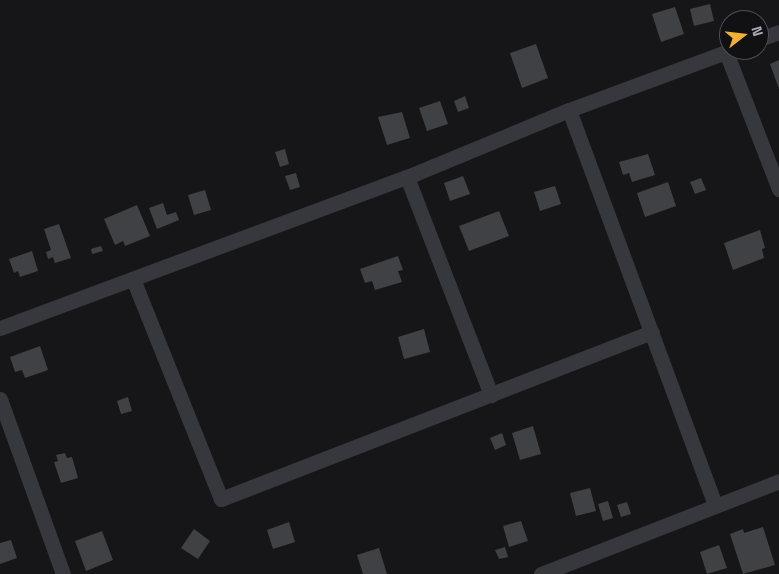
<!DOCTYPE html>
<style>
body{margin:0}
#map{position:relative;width:779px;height:574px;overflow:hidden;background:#161618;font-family:"Space Grotesk",sans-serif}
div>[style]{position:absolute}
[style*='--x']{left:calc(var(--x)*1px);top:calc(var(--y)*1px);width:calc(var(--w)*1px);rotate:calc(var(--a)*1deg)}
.building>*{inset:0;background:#404145}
.minor>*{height:15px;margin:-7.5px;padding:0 7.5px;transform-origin:7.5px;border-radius:7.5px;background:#37383d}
span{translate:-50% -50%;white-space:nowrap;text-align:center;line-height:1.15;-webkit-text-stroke:4px #111113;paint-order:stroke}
.north{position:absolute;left:719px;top:10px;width:50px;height:50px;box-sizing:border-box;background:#111113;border:1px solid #4d4f55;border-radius:50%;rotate:74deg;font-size:14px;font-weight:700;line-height:20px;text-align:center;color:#a8adb8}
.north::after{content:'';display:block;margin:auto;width:18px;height:22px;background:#f2b134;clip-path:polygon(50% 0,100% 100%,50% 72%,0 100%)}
</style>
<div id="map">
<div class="building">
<div style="clip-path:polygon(710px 4px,714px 21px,694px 26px,690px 9px)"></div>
<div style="clip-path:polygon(675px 7px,684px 34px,661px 42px,652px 14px)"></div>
<div style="clip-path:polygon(536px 44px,548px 78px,522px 88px,510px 53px)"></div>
<div style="clip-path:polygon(779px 60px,779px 89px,770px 64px)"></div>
<div style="clip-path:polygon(465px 96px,469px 108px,458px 112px,454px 101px)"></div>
<div style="clip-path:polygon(440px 101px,448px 124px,427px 131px,419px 108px)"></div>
<div style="clip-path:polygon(402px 112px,410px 138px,387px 145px,378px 117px)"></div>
<div style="clip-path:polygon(285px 149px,289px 164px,280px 167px,275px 152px)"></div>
<div style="clip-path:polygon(648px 154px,655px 175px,632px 182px,629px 173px,623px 175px,619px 162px)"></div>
<div style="clip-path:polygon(296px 173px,300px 187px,290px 190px,285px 176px)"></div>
<div style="clip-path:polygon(463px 176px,470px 194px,450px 201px,444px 183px)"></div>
<div style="clip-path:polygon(701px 178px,706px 190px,695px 194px,690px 182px)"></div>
<div style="clip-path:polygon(668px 182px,676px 206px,645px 217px,637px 193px)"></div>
<div style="clip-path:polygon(555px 186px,561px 204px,540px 211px,534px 192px)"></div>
<div style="clip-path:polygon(205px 190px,211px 210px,194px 215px,188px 195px)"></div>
<div style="clip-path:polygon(163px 203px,167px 215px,176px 212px,179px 220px,157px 229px,149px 208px)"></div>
<div style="clip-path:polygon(137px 205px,150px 236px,125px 246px,123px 241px,115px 245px,104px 219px)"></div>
<div style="clip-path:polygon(499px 211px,509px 236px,469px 251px,459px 226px)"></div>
<div style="clip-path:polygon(59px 224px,71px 258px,55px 263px,53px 257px,48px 259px,46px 252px,51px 250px,44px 229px)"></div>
<div style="clip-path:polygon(760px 230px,765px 248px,762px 249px,764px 258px,733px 270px,724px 243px)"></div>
<div style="clip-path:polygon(101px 246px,103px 251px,92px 254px,91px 249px)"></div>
<div style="clip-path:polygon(32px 251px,38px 271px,20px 277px,18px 271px,14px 273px,9px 259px)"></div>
<div style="clip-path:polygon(398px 256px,403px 270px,398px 271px,402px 282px,375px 290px,372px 281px,365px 283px,360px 269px)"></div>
<div style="clip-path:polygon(424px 329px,430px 352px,404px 359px,398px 337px)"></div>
<div style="clip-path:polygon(40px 346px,48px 370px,25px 378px,22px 370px,15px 372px,10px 357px)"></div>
<div style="clip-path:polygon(128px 397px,132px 411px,121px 414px,117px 401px)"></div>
<div style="clip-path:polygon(533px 426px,541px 454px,520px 460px,512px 433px)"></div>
<div style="clip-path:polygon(502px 433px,506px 445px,495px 450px,490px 438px)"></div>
<div style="clip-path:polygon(65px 453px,67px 458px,72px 457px,78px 478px,61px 483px,54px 462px,58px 461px,56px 455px)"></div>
<div style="clip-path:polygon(590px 488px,596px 511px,576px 516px,570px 493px)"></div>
<div style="clip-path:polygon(608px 501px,613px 518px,603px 521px,598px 504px)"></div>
<div style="clip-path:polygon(627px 502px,631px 514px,621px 517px,617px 505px)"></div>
<div style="clip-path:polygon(521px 521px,528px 541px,509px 547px,503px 526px)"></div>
<div style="clip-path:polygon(289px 522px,295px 542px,273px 549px,267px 530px)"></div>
<div style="clip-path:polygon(763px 527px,775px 565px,743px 574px,730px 534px,743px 529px,744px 533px)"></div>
<div style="clip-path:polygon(194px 529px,210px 541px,198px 559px,181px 548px)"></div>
<div style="clip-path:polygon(102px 531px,113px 560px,86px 571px,75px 541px)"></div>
<div style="clip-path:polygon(11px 540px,17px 558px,0 564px,0 543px)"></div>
<div style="clip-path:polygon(719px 545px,727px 568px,707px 574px,700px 552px)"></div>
<div style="clip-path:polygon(505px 547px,508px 557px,499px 559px,495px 550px)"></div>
<div style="clip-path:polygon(379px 548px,387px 574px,363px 574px,357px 555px)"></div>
</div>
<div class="minor">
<div style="--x:759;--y:39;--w:21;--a:-19"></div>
<div style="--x:726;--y:52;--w:147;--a:68.9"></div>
<div style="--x:569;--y:110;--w:421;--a:69.7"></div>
<div style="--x:407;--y:177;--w:234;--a:68.9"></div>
<div style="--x:133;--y:279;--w:237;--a:68.2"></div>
<div style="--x:221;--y:499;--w:462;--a:-21.2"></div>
<div style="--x:0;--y:328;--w:434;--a:-20.4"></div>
<div style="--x:407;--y:177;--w:175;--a:-22.5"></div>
<div style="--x:569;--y:110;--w:173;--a:-20.3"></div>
<div style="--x:0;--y:399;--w:186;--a:70.2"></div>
<div style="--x:541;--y:574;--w:256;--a:-21.3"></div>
</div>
<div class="north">N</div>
</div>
